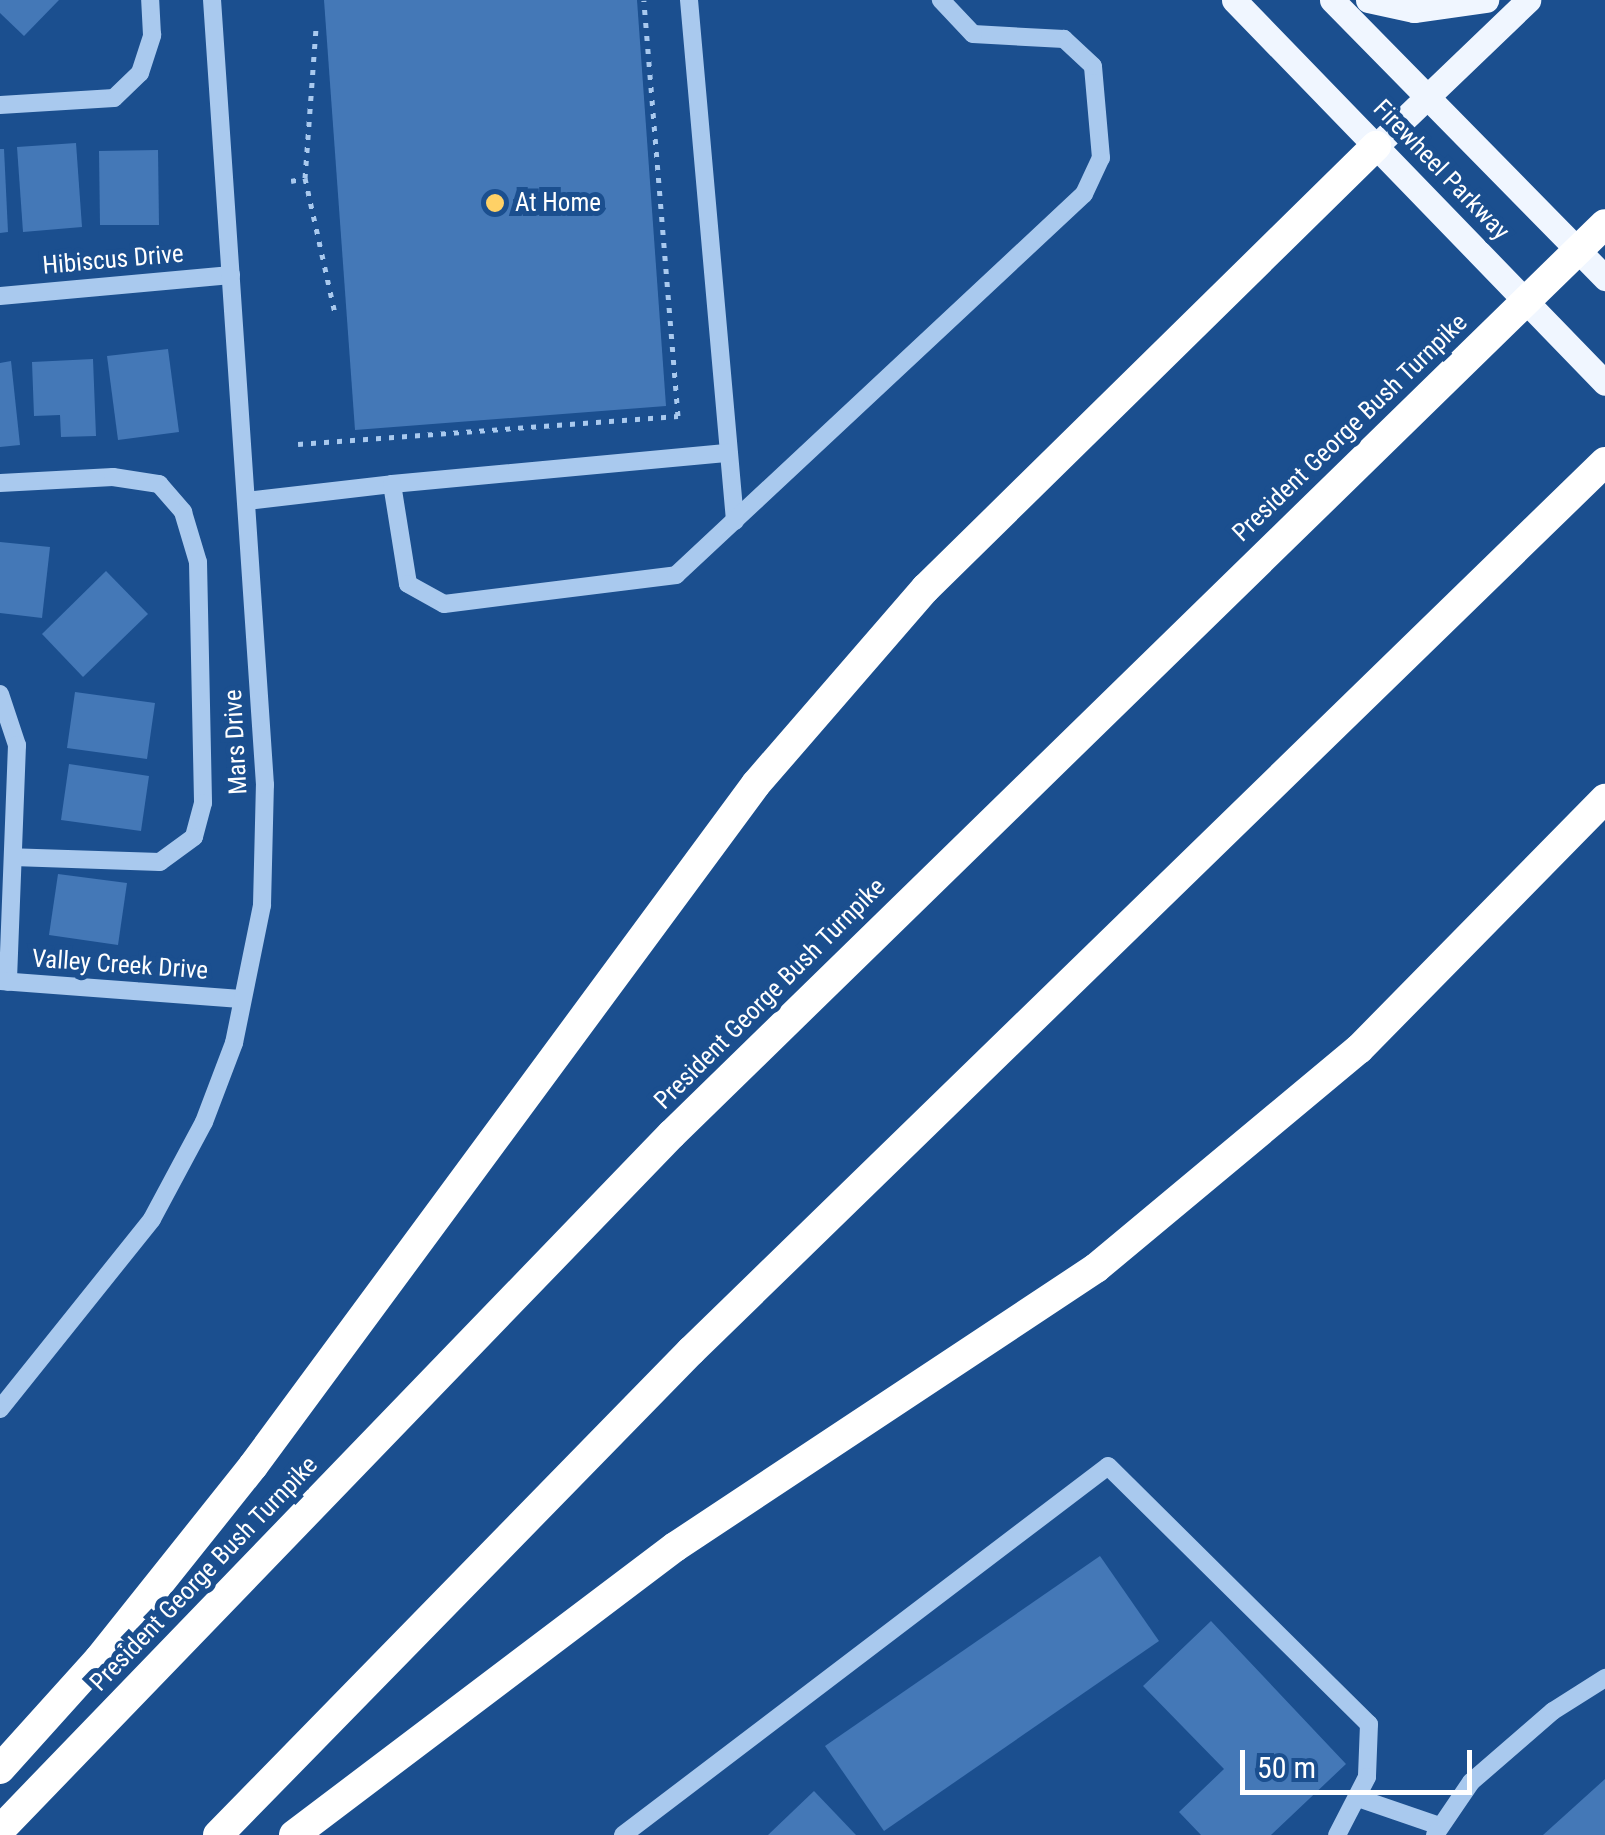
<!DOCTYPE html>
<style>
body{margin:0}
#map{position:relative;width:1605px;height:1835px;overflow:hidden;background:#1b4f8f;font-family:"Roboto Condensed",sans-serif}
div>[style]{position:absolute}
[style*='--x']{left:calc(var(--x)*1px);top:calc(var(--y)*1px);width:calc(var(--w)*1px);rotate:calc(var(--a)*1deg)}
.building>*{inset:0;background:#4478b7}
.path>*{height:5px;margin-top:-2.5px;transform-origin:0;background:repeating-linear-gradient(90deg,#a9c9ee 0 5px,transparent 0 13px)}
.minor>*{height:18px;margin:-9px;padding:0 9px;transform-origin:9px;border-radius:9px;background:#a9c9ee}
.major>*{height:25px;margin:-12.5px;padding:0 12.5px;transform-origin:12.5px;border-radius:12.5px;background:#f0f6ff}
.highway>*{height:30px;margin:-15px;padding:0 15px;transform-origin:15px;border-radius:15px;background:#fff}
.dots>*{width:28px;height:28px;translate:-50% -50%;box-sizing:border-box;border:5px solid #1b4f8f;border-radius:50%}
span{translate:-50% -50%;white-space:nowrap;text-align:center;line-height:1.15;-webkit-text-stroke:10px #1b4f8f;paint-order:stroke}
.street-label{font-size:25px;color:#fff}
.poi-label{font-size:25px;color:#fff}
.left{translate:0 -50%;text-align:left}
.scale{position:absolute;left:1240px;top:1750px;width:232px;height:45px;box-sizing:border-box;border:5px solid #fff;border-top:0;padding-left:12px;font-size:30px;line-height:35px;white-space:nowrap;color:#fff;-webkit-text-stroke:8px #1b4f8f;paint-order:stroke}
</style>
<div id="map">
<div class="building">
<div style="clip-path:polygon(0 0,59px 0,24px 36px,0 13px)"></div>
<div style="clip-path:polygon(324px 0,637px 0,666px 406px,355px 430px)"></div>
<div style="clip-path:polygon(76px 143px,82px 227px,23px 232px,17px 147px)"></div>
<div style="clip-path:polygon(0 149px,4px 149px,8px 232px,0 233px)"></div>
<div style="clip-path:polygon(158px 150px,159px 225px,100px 225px,99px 151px)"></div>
<div style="clip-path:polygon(168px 349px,179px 432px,118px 440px,107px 356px)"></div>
<div style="clip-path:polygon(93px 359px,96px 436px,61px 437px,60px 415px,34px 416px,32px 362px)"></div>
<div style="clip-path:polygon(11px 361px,20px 445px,0 447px,0 363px)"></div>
<div style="clip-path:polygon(0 542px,50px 547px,42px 618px,0 613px)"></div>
<div style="clip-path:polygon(106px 571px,148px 614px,83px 677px,42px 634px)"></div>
<div style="clip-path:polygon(75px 692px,155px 703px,147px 759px,67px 748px)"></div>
<div style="clip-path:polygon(69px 764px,149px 776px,141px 831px,61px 820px)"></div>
<div style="clip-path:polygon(58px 874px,127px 883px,118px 945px,49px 935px)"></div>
<div style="clip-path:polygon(1100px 1556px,1159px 1641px,884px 1831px,825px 1746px)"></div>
<div style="clip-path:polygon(1211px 1621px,1346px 1764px,1271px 1835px,1201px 1835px,1179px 1812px,1224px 1769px,1143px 1686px)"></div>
<div style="clip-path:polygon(1605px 1779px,1605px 1835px,1543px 1835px)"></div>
<div style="clip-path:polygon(814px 1791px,856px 1835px,768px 1835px)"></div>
</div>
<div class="path">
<div style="--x:305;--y:178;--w:150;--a:-85.8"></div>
<div style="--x:291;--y:181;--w:14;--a:-12"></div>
<div style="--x:305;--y:178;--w:138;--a:77.5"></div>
<div style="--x:298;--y:444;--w:381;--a:-4.2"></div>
<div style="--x:678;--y:416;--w:417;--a:-94.7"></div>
</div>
<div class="minor">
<div style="--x:689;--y:0;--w:523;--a:84.95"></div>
<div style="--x:0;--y:105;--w:114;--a:-3.5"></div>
<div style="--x:114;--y:98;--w:36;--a:-44"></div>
<div style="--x:140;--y:73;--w:40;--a:-72"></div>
<div style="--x:152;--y:35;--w:35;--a:-93"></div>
<div style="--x:0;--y:296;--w:232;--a:-5.2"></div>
<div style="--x:0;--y:483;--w:113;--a:-3"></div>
<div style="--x:113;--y:477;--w:47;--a:8.7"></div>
<div style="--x:159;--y:484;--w:37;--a:49"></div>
<div style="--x:183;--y:512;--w:52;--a:73.3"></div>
<div style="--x:198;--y:562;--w:241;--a:88.8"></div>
<div style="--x:203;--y:803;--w:35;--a:105"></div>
<div style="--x:194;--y:837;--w:42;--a:143.7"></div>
<div style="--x:160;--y:862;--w:147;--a:-178.1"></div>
<div style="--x:392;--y:484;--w:338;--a:-5.3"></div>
<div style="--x:246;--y:501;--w:147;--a:-6.6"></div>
<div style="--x:392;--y:484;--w:101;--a:80.9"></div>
<div style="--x:408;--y:584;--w:41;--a:29.1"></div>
<div style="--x:444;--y:604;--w:234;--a:-7.1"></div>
<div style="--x:676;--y:575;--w:558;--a:-43.04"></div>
<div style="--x:1084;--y:194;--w:40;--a:-65"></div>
<div style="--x:1101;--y:158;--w:92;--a:-95"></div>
<div style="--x:1093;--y:66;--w:40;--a:-137"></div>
<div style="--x:1064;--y:39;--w:91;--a:-176.9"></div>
<div style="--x:973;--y:34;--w:47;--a:-133.3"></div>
<div style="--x:0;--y:694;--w:54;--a:71.6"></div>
<div style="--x:17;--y:745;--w:237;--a:92.2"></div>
<div style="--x:0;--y:981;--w:238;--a:4.3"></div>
<div style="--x:0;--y:1409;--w:243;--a:-51.3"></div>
<div style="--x:152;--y:1219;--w:110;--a:-61.8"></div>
<div style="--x:204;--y:1122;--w:85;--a:-69.2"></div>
<div style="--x:234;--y:1043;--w:141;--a:-78.5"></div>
<div style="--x:262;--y:905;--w:120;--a:-88.6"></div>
<div style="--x:265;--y:785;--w:787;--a:-93.86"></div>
<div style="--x:1358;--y:1798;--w:87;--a:18.9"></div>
<div style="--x:623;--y:1835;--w:609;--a:-37.26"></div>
<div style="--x:1108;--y:1466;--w:367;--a:44.7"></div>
<div style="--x:1369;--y:1724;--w:53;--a:92.2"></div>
<div style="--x:1367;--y:1777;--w:65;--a:117.3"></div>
<div style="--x:1435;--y:1835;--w:64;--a:-55.8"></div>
<div style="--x:1471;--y:1782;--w:108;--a:-40.9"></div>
<div style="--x:1553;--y:1711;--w:62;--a:-32.4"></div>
</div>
<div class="major">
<div style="--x:1234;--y:0;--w:533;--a:45.91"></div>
<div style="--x:1332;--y:0;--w:390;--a:45.5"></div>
<div style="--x:1368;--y:0;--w:47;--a:12.3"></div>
<div style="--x:1414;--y:10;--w:73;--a:-7.9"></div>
<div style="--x:1376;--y:146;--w:211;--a:-43.8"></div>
</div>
<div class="highway">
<div style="--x:0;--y:1769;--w:148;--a:-48"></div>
<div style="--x:99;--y:1659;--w:247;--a:-51.4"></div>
<div style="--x:253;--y:1466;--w:847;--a:-53.59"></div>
<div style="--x:756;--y:784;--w:259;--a:-49.1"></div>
<div style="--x:926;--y:588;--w:631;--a:-44.49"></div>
<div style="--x:0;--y:1830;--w:967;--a:-46.01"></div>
<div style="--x:672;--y:1134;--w:1303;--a:-44.29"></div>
<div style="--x:218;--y:1835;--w:677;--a:-45.66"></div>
<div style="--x:691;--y:1351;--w:1275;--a:-44.21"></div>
<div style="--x:294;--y:1835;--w:478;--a:-37.1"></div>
<div style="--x:675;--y:1547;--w:505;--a:-33.53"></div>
<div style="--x:1096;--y:1268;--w:342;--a:-39.8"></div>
<div style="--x:1359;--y:1049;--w:351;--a:-45.5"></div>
</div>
<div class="dots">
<div style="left:495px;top:203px;background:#ffd166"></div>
</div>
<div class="street-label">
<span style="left:1441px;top:170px;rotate:46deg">Firewheel Parkway</span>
<span style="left:113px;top:260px;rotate:-5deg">Hibiscus Drive</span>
<span style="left:1350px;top:428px;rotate:-44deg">President George Bush Turnpike</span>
<span style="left:236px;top:742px;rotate:-93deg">Mars Drive</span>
<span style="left:120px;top:965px;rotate:4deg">Valley Creek Drive</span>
<span style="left:770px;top:994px;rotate:-45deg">President George Bush Turnpike</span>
<span style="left:204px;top:1574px;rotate:-46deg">President George Bush Turnpike</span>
</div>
<div class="poi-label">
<span class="left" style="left:515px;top:203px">At Home</span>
</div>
<div class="scale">50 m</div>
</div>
